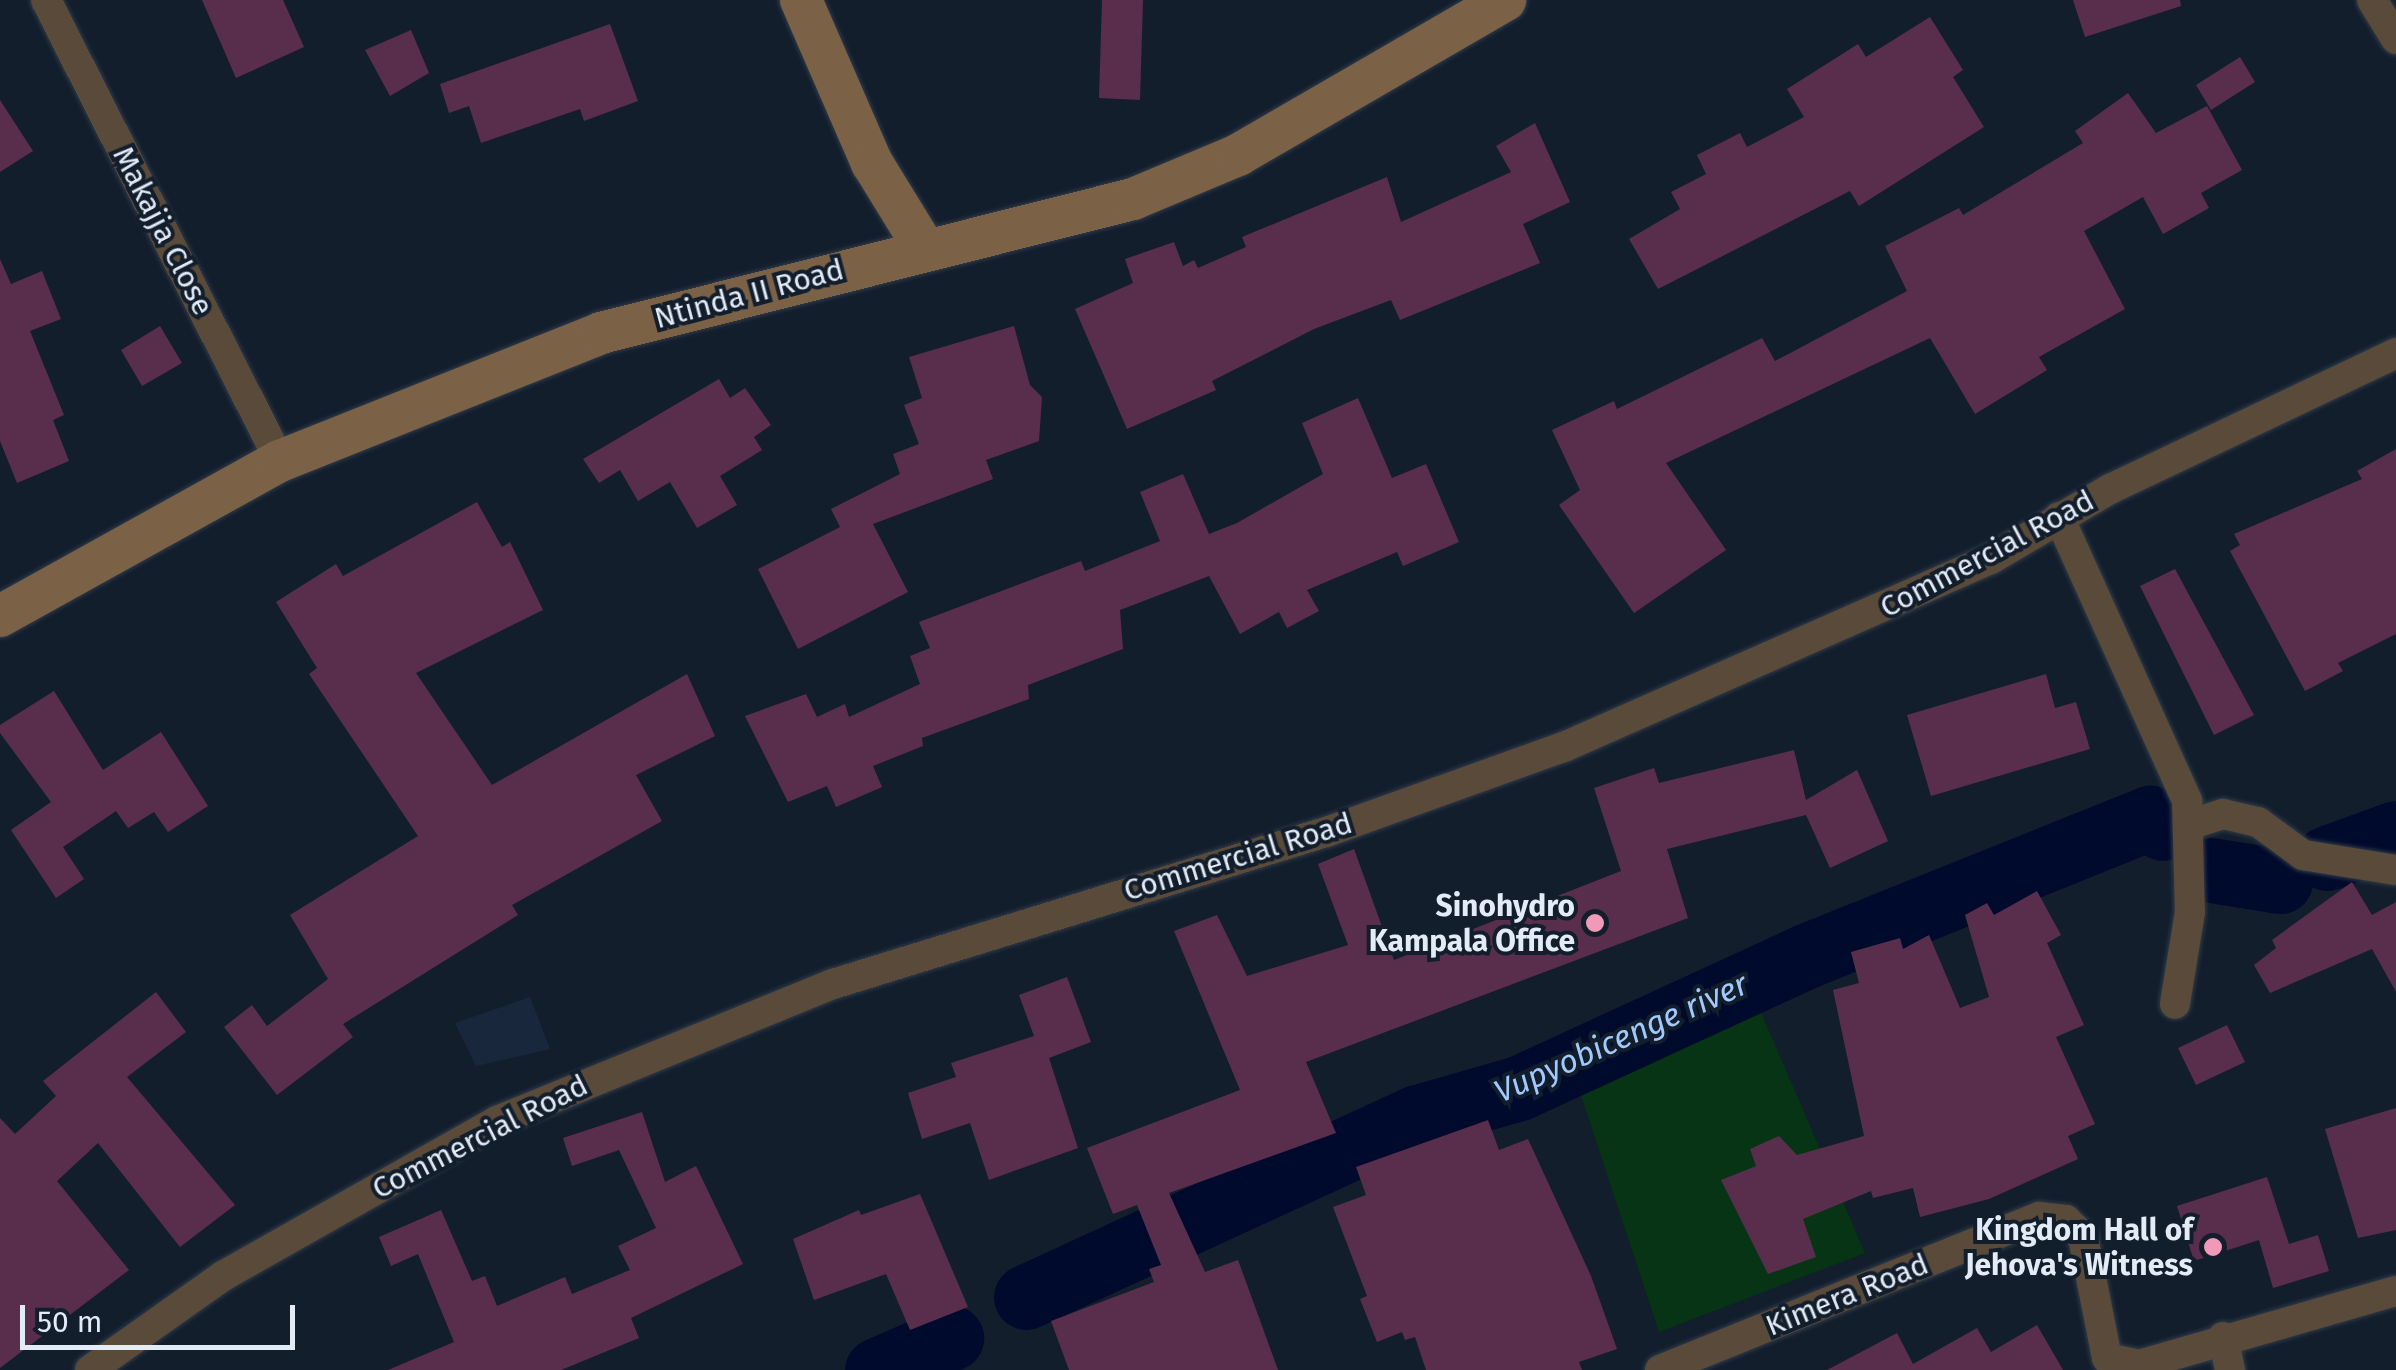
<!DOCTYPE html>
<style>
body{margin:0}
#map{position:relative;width:2396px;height:1370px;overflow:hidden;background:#131e2d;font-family:"Fira Sans",sans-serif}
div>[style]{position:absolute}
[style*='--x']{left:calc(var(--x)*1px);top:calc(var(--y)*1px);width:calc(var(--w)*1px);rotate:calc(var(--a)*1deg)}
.built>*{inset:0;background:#18273c}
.green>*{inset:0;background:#073414}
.river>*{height:65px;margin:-32.5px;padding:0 32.5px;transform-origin:32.5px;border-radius:32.5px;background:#000a2c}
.building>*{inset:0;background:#592e4c}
.roads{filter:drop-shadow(0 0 2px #303b49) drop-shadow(0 0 2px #303b49)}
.street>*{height:30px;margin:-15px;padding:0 15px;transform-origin:15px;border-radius:15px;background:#594a39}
.secondary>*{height:42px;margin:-21px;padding:0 21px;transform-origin:21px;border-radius:21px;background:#7b6247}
.dots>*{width:28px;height:28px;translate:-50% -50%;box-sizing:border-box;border:5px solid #131e2d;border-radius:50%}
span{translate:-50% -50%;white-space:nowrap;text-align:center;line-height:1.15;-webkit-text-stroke:8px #131e2d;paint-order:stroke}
.street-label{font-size:30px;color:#e3ebf6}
.poi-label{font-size:30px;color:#e3ebf6;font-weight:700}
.right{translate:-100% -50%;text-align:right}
.water-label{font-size:32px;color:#a2c9fd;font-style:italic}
.scale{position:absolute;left:20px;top:1305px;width:275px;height:45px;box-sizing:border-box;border:5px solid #e3ebf6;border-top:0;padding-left:12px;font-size:30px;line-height:35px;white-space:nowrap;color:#e3ebf6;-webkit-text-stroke:8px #131e2d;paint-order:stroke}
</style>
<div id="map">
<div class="built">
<div style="clip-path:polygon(530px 997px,550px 1049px,476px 1066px,455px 1023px)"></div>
</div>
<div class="green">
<div style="clip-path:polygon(1759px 1008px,1865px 1253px,1659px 1332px,1579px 1089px)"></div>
</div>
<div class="river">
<div style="--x:2327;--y:858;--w:73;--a:-19.9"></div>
<div style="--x:2211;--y:870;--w:70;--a:9.1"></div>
<div style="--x:1026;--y:1297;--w:431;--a:-24.7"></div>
<div style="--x:1418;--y:1117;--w:105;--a:-16"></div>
<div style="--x:1519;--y:1088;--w:316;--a:-24.7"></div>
<div style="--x:1806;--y:956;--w:371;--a:-21.9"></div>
<div style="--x:2150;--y:818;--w:16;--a:38"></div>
<div style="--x:877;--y:1370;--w:81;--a:-23.4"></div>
</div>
<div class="building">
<div style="clip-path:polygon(202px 0,283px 0,304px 47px,236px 78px)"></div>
<div style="clip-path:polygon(1102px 0,1143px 0,1140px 100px,1099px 98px)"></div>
<div style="clip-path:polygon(2073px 0,2180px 0,2181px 6px,2085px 37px)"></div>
<div style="clip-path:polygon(1930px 17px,1963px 70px,1953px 77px,1984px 127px,1859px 206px,1850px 191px,1658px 289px,1629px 239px,1680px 209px,1671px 192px,1706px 174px,1697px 155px,1740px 133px,1747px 147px,1804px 117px,1787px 89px,1858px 44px,1866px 57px)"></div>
<div style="clip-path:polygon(610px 24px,638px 101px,584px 121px,580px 109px,481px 143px,469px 106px,449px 113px,440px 84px)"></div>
<div style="clip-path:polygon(411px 30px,429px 73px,390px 96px,365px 50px)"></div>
<div style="clip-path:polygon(2240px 57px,2255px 82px,2211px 110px,2196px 85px)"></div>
<div style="clip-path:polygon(2128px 93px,2156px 133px,2207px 106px,2242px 170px,2201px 193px,2209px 208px,2163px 234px,2143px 197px,2084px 231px,2125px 309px,2039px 357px,2047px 370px,1975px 414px,1930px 338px,1666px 463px,1726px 550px,1634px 613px,1559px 505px,1580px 490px,1552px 430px,1614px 401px,1617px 409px,1762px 338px,1775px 361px,1907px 291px,1885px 246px,1959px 208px,1963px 215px,2083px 143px,2075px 131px)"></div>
<div style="clip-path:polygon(0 100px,33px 151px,0 172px)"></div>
<div style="clip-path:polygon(1535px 123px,1570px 202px,1523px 224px,1540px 263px,1400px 320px,1391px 300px,1314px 329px,1212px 381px,1216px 390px,1127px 429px,1075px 309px,1133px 283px,1125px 259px,1174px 242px,1183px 266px,1194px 260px,1198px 268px,1246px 247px,1242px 237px,1387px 177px,1401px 222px,1511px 172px,1496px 146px)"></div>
<div style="clip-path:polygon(0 259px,11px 284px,42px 271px,61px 319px,30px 331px,64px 415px,53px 420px,69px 461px,17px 483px,0 441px)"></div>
<div style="clip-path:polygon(160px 326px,182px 363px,142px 386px,121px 350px)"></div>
<div style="clip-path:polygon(1014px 326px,1030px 385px,1042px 397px,1039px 441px,986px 460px,993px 479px,873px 524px,908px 592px,798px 649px,758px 569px,840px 527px,831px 509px,900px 474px,893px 454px,919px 444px,904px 405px,922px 398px,909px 357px)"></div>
<div style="clip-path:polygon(719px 379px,730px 398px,745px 388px,771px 425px,754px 437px,762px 450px,720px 476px,737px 505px,697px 528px,670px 482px,638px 501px,620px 470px,599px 483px,583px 459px)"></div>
<div style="clip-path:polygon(1358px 398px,1392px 478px,1426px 464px,1459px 542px,1403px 566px,1397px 552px,1307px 590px,1319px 611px,1287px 628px,1279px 612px,1240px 634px,1209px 576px,1120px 610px,1123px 649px,1028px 685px,1029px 699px,922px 738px,923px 746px,873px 766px,882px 787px,836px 807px,827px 786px,788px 802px,745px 716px,806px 694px,817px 717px,845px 704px,849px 717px,920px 684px,910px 656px,930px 648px,919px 622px,1081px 561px,1085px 571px,1160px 541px,1140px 492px,1183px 474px,1209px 534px,1237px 523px,1323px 474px,1302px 423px)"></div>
<div style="clip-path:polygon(2396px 449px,2396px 634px,2338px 663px,2343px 671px,2305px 691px,2230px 551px,2240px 545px,2234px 534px,2362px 479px,2357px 471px)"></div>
<div style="clip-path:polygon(477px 502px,502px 547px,510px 542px,543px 610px,416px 673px,492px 785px,687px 674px,715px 736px,636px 775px,662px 821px,512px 905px,518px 915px,343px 1024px,353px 1037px,277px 1095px,224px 1027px,252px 1005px,267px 1026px,328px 979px,290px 915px,418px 836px,309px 674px,317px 668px,276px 602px,336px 564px,343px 576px)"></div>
<div style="clip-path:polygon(2175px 569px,2254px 715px,2214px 735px,2140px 586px)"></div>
<div style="clip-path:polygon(2046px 674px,2055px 708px,2076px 702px,2090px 749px,1931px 796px,1907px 715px)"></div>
<div style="clip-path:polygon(54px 691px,103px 770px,161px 732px,208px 806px,168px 832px,154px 812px,128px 828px,116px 811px,63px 847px,84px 879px,56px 898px,11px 830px,51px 802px,0 733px,0 725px)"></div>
<div style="clip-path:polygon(1794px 750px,1806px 800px,1857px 770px,1888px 841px,1830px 868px,1806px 815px,1667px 849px,1688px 918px,1306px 1062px,1336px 1133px,1169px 1193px,1205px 1272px,1238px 1260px,1278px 1370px,1069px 1370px,1051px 1321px,1154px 1282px,1149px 1269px,1161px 1265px,1137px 1205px,1113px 1214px,1087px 1148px,1240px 1090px,1174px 931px,1217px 915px,1247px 976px,1348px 945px,1318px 864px,1354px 849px,1394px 960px,1621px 871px,1594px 788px,1654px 768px,1659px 783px)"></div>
<div style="clip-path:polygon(2352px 882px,2372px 915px,2396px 902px,2396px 992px,2372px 949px,2270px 993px,2254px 965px,2276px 948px,2272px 940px)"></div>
<div style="clip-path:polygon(2037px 891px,2061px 935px,2047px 943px,2084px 1025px,2056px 1037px,2095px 1124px,2068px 1136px,2078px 1159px,1989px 1199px,1920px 1217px,1913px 1188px,1873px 1198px,1871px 1191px,1803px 1219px,1816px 1257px,1768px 1274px,1721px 1180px,1756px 1166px,1750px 1149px,1779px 1136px,1797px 1155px,1864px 1136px,1833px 990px,1859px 983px,1851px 952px,1900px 938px,1903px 949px,1929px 935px,1960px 1008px,1989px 997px,1965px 915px,1987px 903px,1994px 915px)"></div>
<div style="clip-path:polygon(1067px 977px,1091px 1042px,1049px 1058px,1078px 1148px,989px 1180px,970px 1123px,922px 1139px,908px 1093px,956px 1077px,951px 1063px,1034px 1036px,1019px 995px)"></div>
<div style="clip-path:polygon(156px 992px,186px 1032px,127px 1077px,235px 1205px,180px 1247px,98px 1143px,57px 1181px,129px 1270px,0 1368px,0 1118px,15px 1134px,56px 1096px,43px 1081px)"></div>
<div style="clip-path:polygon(2227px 1025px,2245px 1062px,2196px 1085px,2178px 1048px)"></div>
<div style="clip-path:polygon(2396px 1108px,2396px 1230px,2358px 1238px,2325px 1129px)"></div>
<div style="clip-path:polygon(642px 1112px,665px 1182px,696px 1166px,743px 1264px,631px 1318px,639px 1338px,561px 1370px,388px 1370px,454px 1342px,418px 1254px,391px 1266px,379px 1237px,441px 1210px,472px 1281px,485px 1276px,497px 1306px,565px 1277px,572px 1294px,630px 1270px,618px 1246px,656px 1228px,619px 1150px,572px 1166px,563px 1138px)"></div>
<div style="clip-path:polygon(1488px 1120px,1499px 1150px,1528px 1139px,1591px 1276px,1617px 1349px,1579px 1362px,1582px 1370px,1426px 1370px,1415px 1337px,1405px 1340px,1402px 1332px,1377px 1342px,1360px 1299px,1367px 1296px,1333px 1207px,1366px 1195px,1356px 1167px)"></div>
<div style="clip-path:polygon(2267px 1177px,2289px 1244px,2318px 1235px,2329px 1271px,2273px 1288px,2259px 1240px,2194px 1261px,2177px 1206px)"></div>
<div style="clip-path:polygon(920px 1194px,968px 1307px,910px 1330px,886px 1274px,814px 1300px,793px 1239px,859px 1210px,861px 1215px)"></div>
<div style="clip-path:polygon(2037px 1325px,2063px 1370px,1827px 1370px,1897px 1333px,1913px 1364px,1977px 1328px,1991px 1352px)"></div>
</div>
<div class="roads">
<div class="street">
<div style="--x:46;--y:0;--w:517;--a:63.09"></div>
<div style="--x:2372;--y:0;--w:46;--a:58.4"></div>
<div style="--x:2059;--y:517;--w:312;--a:65.7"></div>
<div style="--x:2187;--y:801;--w:111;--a:88.5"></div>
<div style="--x:2190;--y:912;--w:93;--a:99.3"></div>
<div style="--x:2189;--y:825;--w:36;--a:-18"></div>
<div style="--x:2223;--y:814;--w:36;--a:13"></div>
<div style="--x:2258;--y:822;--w:56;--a:36.3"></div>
<div style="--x:2303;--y:855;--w:94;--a:9.2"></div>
<div style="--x:2223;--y:1337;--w:34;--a:78"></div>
<div style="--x:90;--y:1370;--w:163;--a:-35.3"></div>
<div style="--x:223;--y:1276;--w:315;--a:-29.5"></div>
<div style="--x:497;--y:1121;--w:363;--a:-22.2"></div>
<div style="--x:833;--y:984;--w:516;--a:-17.14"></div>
<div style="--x:1326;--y:832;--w:253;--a:-19.7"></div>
<div style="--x:1564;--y:747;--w:467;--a:-23.8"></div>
<div style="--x:1991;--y:559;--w:138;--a:-30.5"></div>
<div style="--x:2110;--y:489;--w:317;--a:-25.4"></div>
<div style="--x:1660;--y:1370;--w:409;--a:-22"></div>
<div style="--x:2039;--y:1217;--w:27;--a:6"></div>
<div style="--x:2066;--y:1220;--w:24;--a:45"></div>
<div style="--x:2083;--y:1237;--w:123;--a:78.8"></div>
<div style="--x:2107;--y:1358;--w:33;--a:12"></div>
<div style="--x:2139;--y:1365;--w:267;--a:-16.1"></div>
</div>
<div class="secondary">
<div style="--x:801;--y:0;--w:178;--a:66.5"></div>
<div style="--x:872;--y:163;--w:101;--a:58.4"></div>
<div style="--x:0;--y:616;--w:320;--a:-29"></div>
<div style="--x:280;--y:461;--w:346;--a:-21.7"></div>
<div style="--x:601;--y:333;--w:549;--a:-14.14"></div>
<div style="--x:1133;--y:199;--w:114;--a:-22.7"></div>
<div style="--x:1238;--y:155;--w:309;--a:-30.1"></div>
</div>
</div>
<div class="dots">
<div style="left:1595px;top:923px;background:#f09ab7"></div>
<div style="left:2213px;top:1247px;background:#f09ab7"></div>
</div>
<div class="street-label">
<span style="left:163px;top:231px;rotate:63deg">Makajja Close</span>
<span style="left:749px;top:294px;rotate:-15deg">Ntinda II Road</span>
<span style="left:1987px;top:554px;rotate:-28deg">Commercial Road</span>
<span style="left:1238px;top:857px;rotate:-17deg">Commercial Road</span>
<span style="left:480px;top:1137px;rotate:-27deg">Commercial Road</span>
<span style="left:1847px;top:1295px;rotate:-22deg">Kimera Road</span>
</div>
<div class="poi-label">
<span class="right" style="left:1575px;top:923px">Sinohydro<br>Kampala Office</span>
<span class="right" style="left:2193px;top:1247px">Kingdom Hall of<br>Jehova's Witness</span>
</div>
<div class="water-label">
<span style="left:1621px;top:1038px;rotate:-24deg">Vupyobicenge river</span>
</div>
<div class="scale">50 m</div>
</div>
